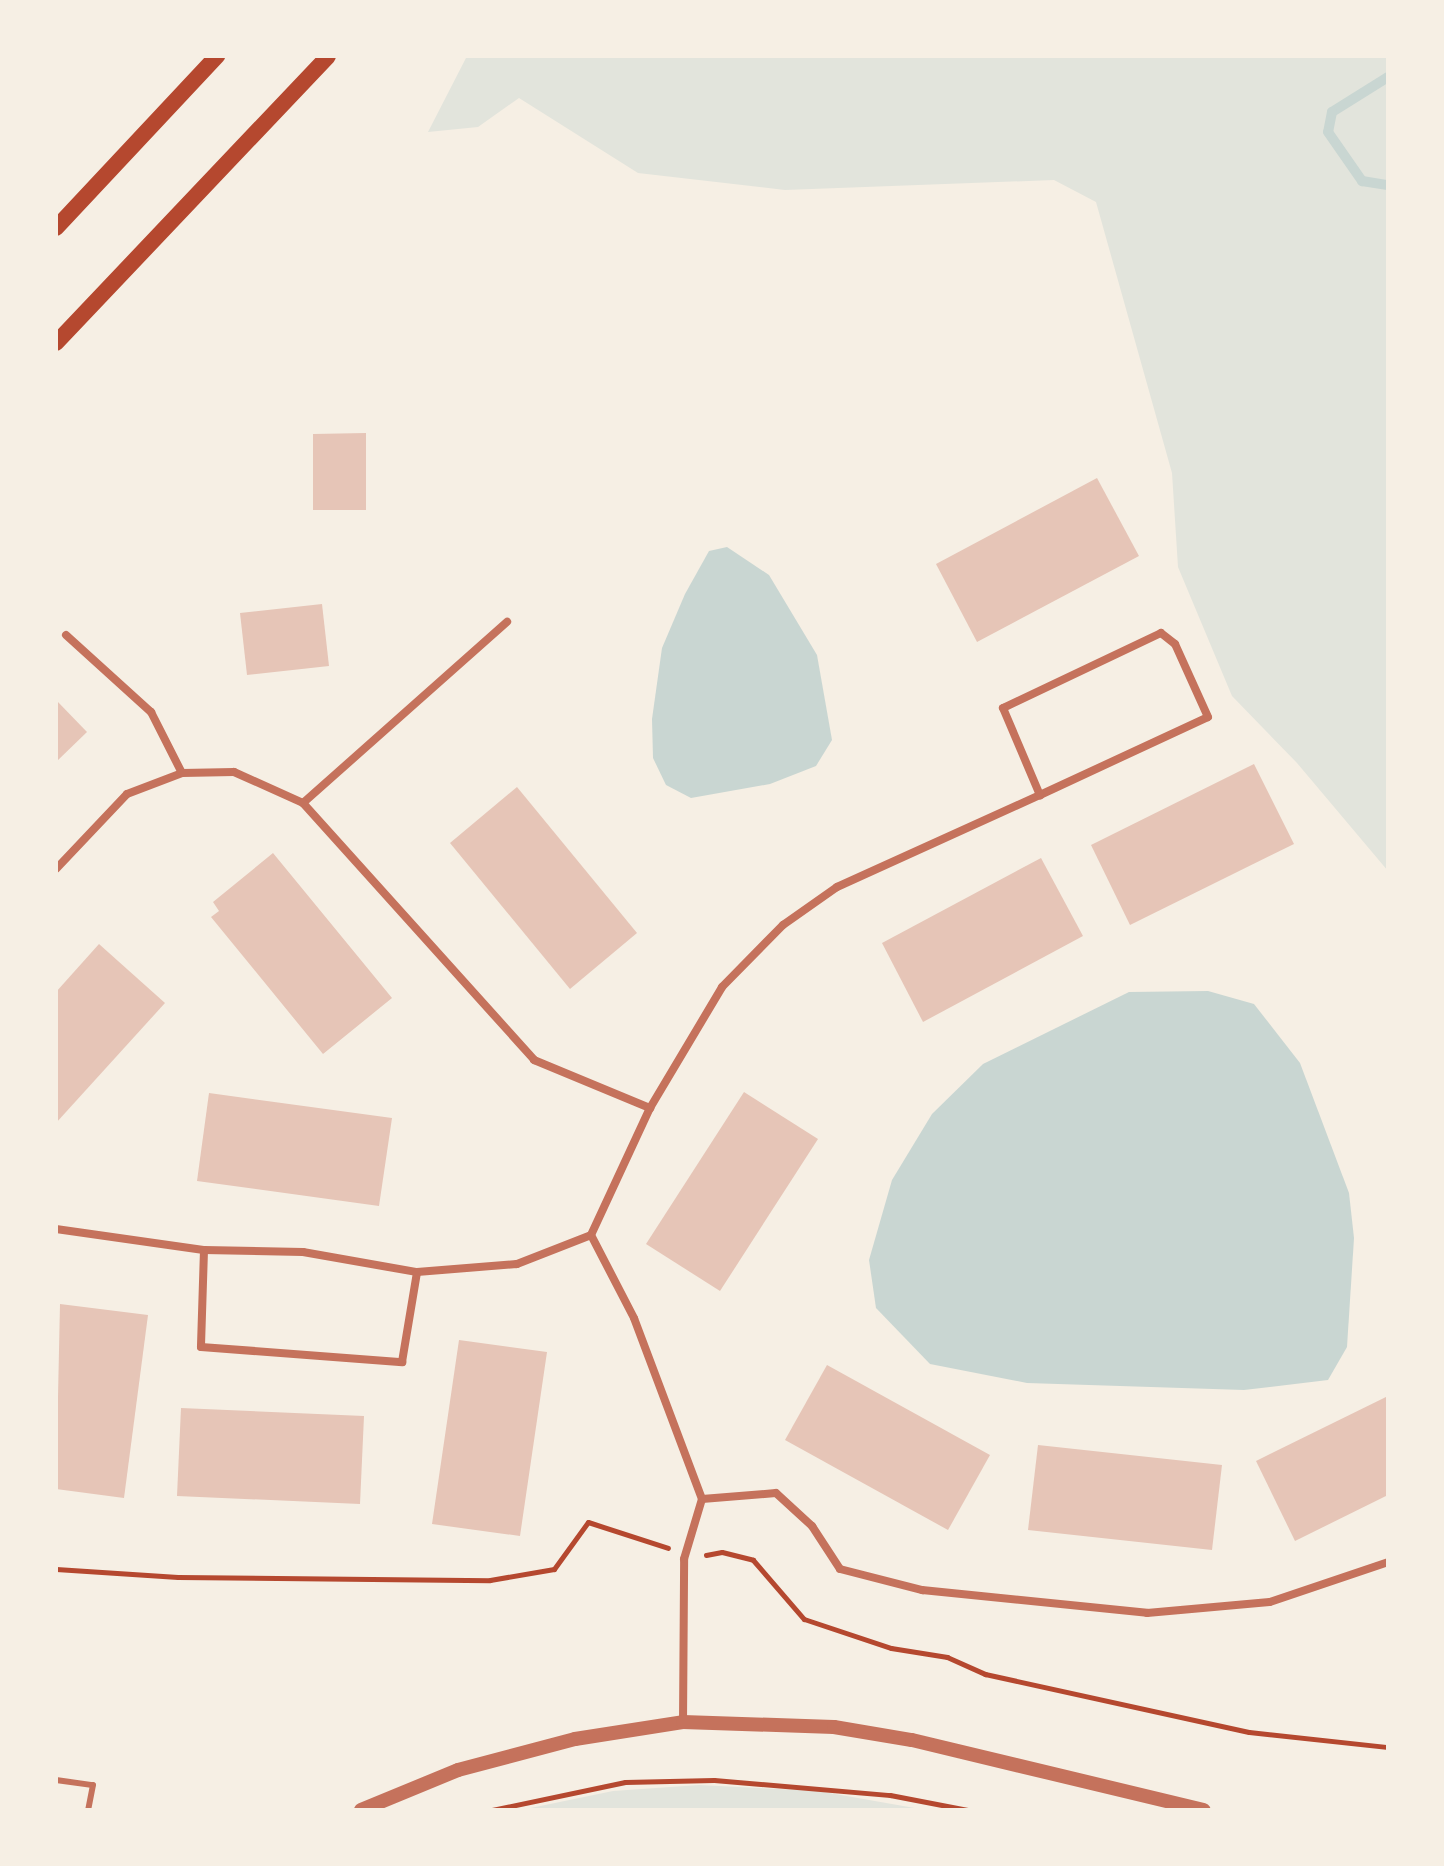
<!DOCTYPE html>
<style>
body{margin:0}
#map{position:relative;width:1444px;height:1866px;overflow:hidden;background:#f6efe4;font-family:Roboto,sans-serif}
div>[style]{position:absolute}
[style*='--x']{left:calc(var(--x)*1px);top:calc(var(--y)*1px);width:calc(var(--w)*1px);rotate:calc(var(--a)*1deg)}
.green>*{inset:0;background:#e2e4dc}
.water>*{inset:0;background:#c9d6d2}
.stream>*{height:10px;margin:-5px;padding:0 5px;transform-origin:5px;border-radius:5px;background:#c9d6d2}
.building>*{inset:0;background:#e6c5b7}
.path>*{height:5px;margin:-2.5px;padding:0 2.5px;transform-origin:2.5px;border-radius:2.5px;background:#b5482f}
.service>*{height:6px;margin:-3px;padding:0 3px;transform-origin:3px;border-radius:3px;background:#c5725c}
.minor>*{height:8px;margin:-4px;padding:0 4px;transform-origin:4px;border-radius:4px;background:#c5725c}
.tertiary>*{height:14px;margin:-7px;padding:0 7px;transform-origin:7px;border-radius:7px;background:#c5725c}
.secondary>*{height:16px;margin:-8px;padding:0 8px;transform-origin:8px;border-radius:8px;background:#b5482f}
span{translate:-50% -50%;white-space:nowrap;text-align:center;line-height:1.15;-webkit-text-stroke:8px #f6efe4;paint-order:stroke}
.frame{position:absolute;inset:0;border:58px solid #f6efe4;pointer-events:none}
</style>
<div id="map">
<div class="green">
<div style="clip-path:polygon(467px 56px,1388px 56px,1388px 871px,1297px 763px,1232px 696px,1178px 567px,1172px 473px,1096px 202px,1054px 180px,785px 190px,638px 173px,519px 98px,478px 127px,428px 132px)"></div>
<div style="clip-path:polygon(699px 1785px,818px 1791px,926px 1810px,521px 1810px,613px 1791px)"></div>
</div>
<div class="water">
<div style="clip-path:polygon(727px 547px,769px 575px,817px 655px,832px 740px,816px 766px,770px 784px,691px 798px,666px 785px,653px 758px,652px 719px,662px 648px,685px 594px,709px 551px)"></div>
<div style="clip-path:polygon(1208px 991px,1254px 1004px,1300px 1063px,1349px 1193px,1354px 1238px,1347px 1347px,1328px 1380px,1244px 1390px,1027px 1383px,930px 1364px,876px 1308px,869px 1260px,892px 1180px,932px 1114px,983px 1064px,1129px 992px)"></div>
</div>
<div class="stream">
<div style="--x:1388;--y:77;--w:66;--a:148"></div>
<div style="--x:1332;--y:112;--w:20;--a:101"></div>
<div style="--x:1328;--y:132;--w:60;--a:55.2"></div>
<div style="--x:1362;--y:181;--w:26;--a:9"></div>
</div>
<div class="building">
<div style="clip-path:polygon(366px 433px,366px 510px,313px 510px,313px 434px)"></div>
<div style="clip-path:polygon(1097px 478px,1139px 556px,977px 642px,936px 564px)"></div>
<div style="clip-path:polygon(322px 604px,329px 666px,247px 675px,240px 613px)"></div>
<div style="clip-path:polygon(56px 700px,87px 732px,56px 762px)"></div>
<div style="clip-path:polygon(1254px 764px,1294px 844px,1130px 925px,1091px 845px)"></div>
<div style="clip-path:polygon(517px 787px,637px 933px,570px 989px,450px 843px)"></div>
<div style="clip-path:polygon(273px 853px,392px 998px,323px 1054px,211px 917px,219px 911px,213px 902px)"></div>
<div style="clip-path:polygon(1041px 858px,1083px 936px,923px 1022px,882px 943px)"></div>
<div style="clip-path:polygon(99px 944px,165px 1003px,56px 1123px,56px 992px)"></div>
<div style="clip-path:polygon(744px 1092px,818px 1139px,720px 1291px,646px 1244px)"></div>
<div style="clip-path:polygon(209px 1093px,392px 1118px,379px 1206px,197px 1181px)"></div>
<div style="clip-path:polygon(60px 1304px,148px 1315px,124px 1498px,56px 1489px)"></div>
<div style="clip-path:polygon(459px 1340px,547px 1352px,520px 1536px,432px 1524px)"></div>
<div style="clip-path:polygon(827px 1365px,990px 1455px,948px 1530px,785px 1440px)"></div>
<div style="clip-path:polygon(1388px 1396px,1388px 1495px,1295px 1541px,1256px 1461px)"></div>
<div style="clip-path:polygon(181px 1408px,364px 1416px,360px 1504px,177px 1496px)"></div>
<div style="clip-path:polygon(1038px 1445px,1222px 1465px,1212px 1550px,1028px 1530px)"></div>
</div>
<div class="path">
<div style="--x:706;--y:1555;--w:16;--a:-11"></div>
<div style="--x:722;--y:1552;--w:32;--a:14"></div>
<div style="--x:753;--y:1560;--w:78;--a:49.2"></div>
<div style="--x:804;--y:1619;--w:92;--a:18.4"></div>
<div style="--x:891;--y:1648;--w:57;--a:9.1"></div>
<div style="--x:947;--y:1657;--w:42;--a:24.1"></div>
<div style="--x:985;--y:1674;--w:270;--a:12.4"></div>
<div style="--x:1249;--y:1732;--w:140;--a:6.2"></div>
<div style="--x:56;--y:1569;--w:122;--a:3.8"></div>
<div style="--x:178;--y:1577;--w:312;--a:0.6"></div>
<div style="--x:490;--y:1580;--w:65;--a:-9.8"></div>
<div style="--x:554;--y:1569;--w:58;--a:-54.1"></div>
<div style="--x:588;--y:1522;--w:84;--a:18"></div>
<div style="--x:492;--y:1810;--w:136;--a:-11.9"></div>
<div style="--x:625;--y:1782;--w:89;--a:-1.3"></div>
<div style="--x:714;--y:1780;--w:177;--a:4.9"></div>
<div style="--x:890;--y:1795;--w:79;--a:10.9"></div>
</div>
<div class="service">
<div style="--x:56;--y:1780;--w:37;--a:8"></div>
<div style="--x:93;--y:1785;--w:25;--a:101"></div>
</div>
<div class="minor">
<div style="--x:66;--y:635;--w:115;--a:42.2"></div>
<div style="--x:151;--y:712;--w:68;--a:63.1"></div>
<div style="--x:303;--y:803;--w:273;--a:-41.6"></div>
<div style="--x:56;--y:869;--w:103;--a:-46.6"></div>
<div style="--x:127;--y:794;--w:59;--a:-20.9"></div>
<div style="--x:182;--y:773;--w:52;--a:-1.1"></div>
<div style="--x:234;--y:772;--w:76;--a:24.2"></div>
<div style="--x:303;--y:803;--w:346;--a:48"></div>
<div style="--x:534;--y:1060;--w:126;--a:22.5"></div>
<div style="--x:56;--y:1229;--w:149;--a:8.1"></div>
<div style="--x:204;--y:1250;--w:99;--a:1.2"></div>
<div style="--x:303;--y:1252;--w:116;--a:10"></div>
<div style="--x:417;--y:1272;--w:100;--a:-4.6"></div>
<div style="--x:517;--y:1264;--w:79;--a:-21.4"></div>
<div style="--x:204;--y:1250;--w:97;--a:91.8"></div>
<div style="--x:201;--y:1347;--w:202;--a:4.3"></div>
<div style="--x:402;--y:1362;--w:91;--a:-80.5"></div>
<div style="--x:702;--y:1499;--w:74;--a:-4.6"></div>
<div style="--x:776;--y:1493;--w:49;--a:42.5"></div>
<div style="--x:812;--y:1526;--w:51;--a:56.9"></div>
<div style="--x:840;--y:1569;--w:85;--a:14.4"></div>
<div style="--x:922;--y:1590;--w:226;--a:5.8"></div>
<div style="--x:1147;--y:1613;--w:123;--a:-5.1"></div>
<div style="--x:1270;--y:1602;--w:125;--a:-18.7"></div>
<div style="--x:683;--y:1722;--w:163;--a:-89.6"></div>
<div style="--x:684;--y:1559;--w:63;--a:-73.3"></div>
<div style="--x:702;--y:1499;--w:193;--a:-110.6"></div>
<div style="--x:634;--y:1318;--w:93;--a:-117.4"></div>
<div style="--x:591;--y:1235;--w:140;--a:-65.1"></div>
<div style="--x:650;--y:1108;--w:141;--a:-59.2"></div>
<div style="--x:722;--y:987;--w:87;--a:-45.5"></div>
<div style="--x:783;--y:925;--w:66;--a:-35.1"></div>
<div style="--x:837;--y:887;--w:223;--a:-24.4"></div>
<div style="--x:1040;--y:795;--w:185;--a:-24.9"></div>
<div style="--x:1208;--y:717;--w:80;--a:-114.3"></div>
<div style="--x:1175;--y:644;--w:18;--a:-142"></div>
<div style="--x:1161;--y:633;--w:175;--a:154.6"></div>
<div style="--x:1003;--y:708;--w:95;--a:67"></div>
</div>
<div class="tertiary">
<div style="--x:361;--y:1810;--w:105;--a:-22.4"></div>
<div style="--x:458;--y:1770;--w:121;--a:-14.8"></div>
<div style="--x:575;--y:1739;--w:109;--a:-8.9"></div>
<div style="--x:683;--y:1722;--w:151;--a:1.9"></div>
<div style="--x:834;--y:1727;--w:79;--a:9.5"></div>
<div style="--x:912;--y:1740;--w:300;--a:13.5"></div>
</div>
<div class="secondary">
<div style="--x:56;--y:228;--w:236;--a:-46.9"></div>
<div style="--x:56;--y:343;--w:395;--a:-46.5"></div>
</div>
<div class="frame"></div>
</div>
